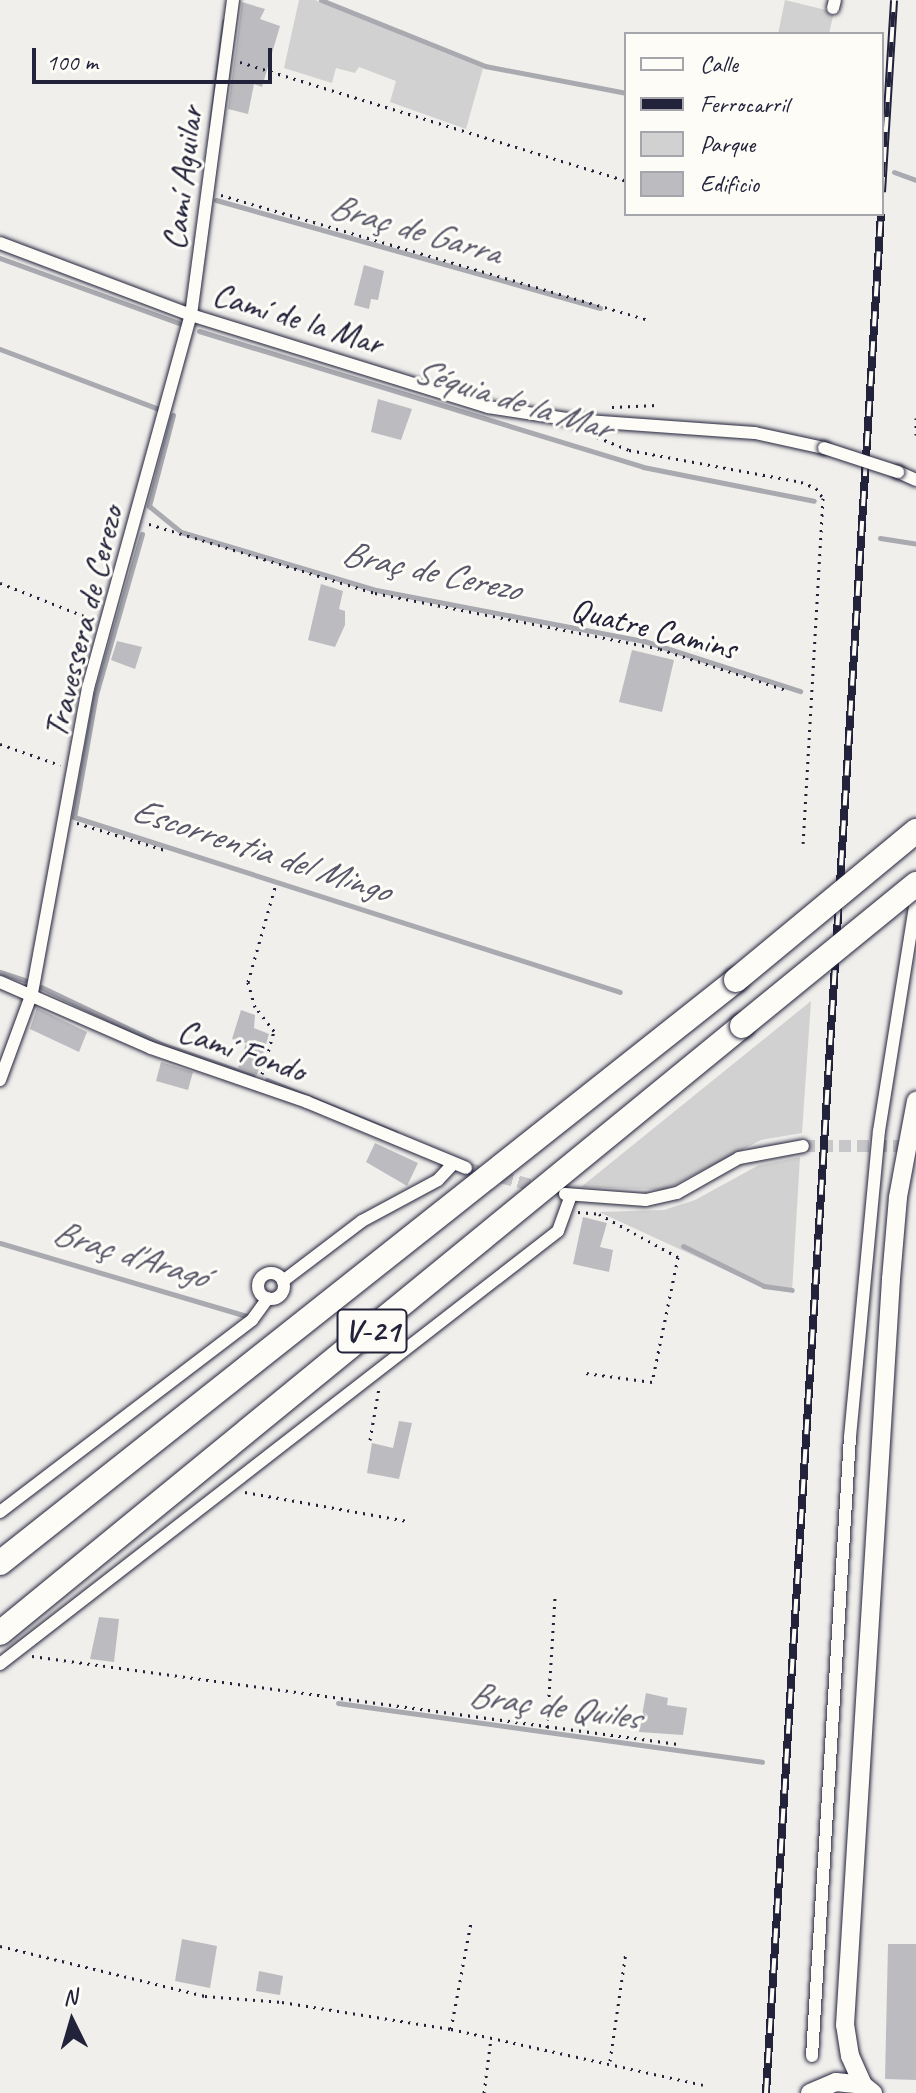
<!DOCTYPE html>
<meta charset="utf-8">
<style>
body{margin:0}
#map{position:relative;width:916px;height:2093px;overflow:hidden;background:#f0efec;font-family:Caveat,sans-serif}
div>[style]{position:absolute}
[style*='--x']{left:calc(var(--x)*1px);top:calc(var(--y)*1px);width:calc(var(--w)*1px);rotate:calc(var(--a)*1deg)}
.green>*{inset:0;background:#d2d1d1}
.stream>*{height:5px;margin:-2.5px;padding:0 2.5px;transform-origin:2.5px;border-radius:2.5px;background:#a9a9b0}
.building>*{inset:0;background:#bcbcc0}
.minor-tunnel>*{height:12px;margin-top:-6px;transform-origin:0;background:repeating-linear-gradient(90deg,#c7c6c9 0 12px,transparent 0 18px)}
.path>*{height:3px;margin-top:-1.5px;transform-origin:0;background:repeating-linear-gradient(90deg,#22223b 0 2px,transparent 0 8px)}
.roads{filter:drop-shadow(0 0 2px #22223b) drop-shadow(0 0 2px #22223b)}
.minor>*{height:12px;margin:-6px;padding:0 6px;transform-origin:6px;border-radius:6px;background:#fdfcf7}
.minor>.ring{margin:-6px;padding:0;box-sizing:content-box;background:none;border:12px solid #fdfcf7;border-radius:50%}
.secondary>*{height:18px;margin:-9px;padding:0 9px;transform-origin:9px;border-radius:9px;background:#fdfcf7}
.motorway>*{height:24px;margin:-12px;padding:0 12px;transform-origin:12px;border-radius:12px;background:#fdfcf7}
.rail>*{height:8px;margin-top:-4px;transform-origin:0;background:repeating-linear-gradient(90deg,#fdfcf7 0 15px,#22223b 0 30px);box-sizing:border-box;border-block:2px solid #22223b}
.bridges{filter:drop-shadow(0 0 2px #22223b) drop-shadow(0 0 2px #22223b)}
.minor-bridge>*{height:12px;margin:-6px;padding:0 6px;transform-origin:6px;border-radius:6px;background:#fdfcf7}
.motorway-bridge>*{height:24px;margin:-12px;padding:0 12px;transform-origin:12px;border-radius:12px;background:#fdfcf7}
span{translate:-50% -50%;white-space:nowrap;text-align:center;line-height:1.15;-webkit-text-stroke:6px #fdfcf7;paint-order:stroke}
.shield-label span{padding:2px 6px;background:#fdfcf7;border:2px solid;border-radius:6px;-webkit-text-stroke-width:0}
.shield-label{font-size:32px;color:#22223b;font-weight:700}
.street-label{font-size:34px;color:#22223b}
.water-label{font-size:36px;color:#58586a;font-style:italic}
.legend{position:absolute;left:624px;top:32px;width:260px;height:184px;box-sizing:border-box;background:#fdfcf7;border:2px solid #a5a5ac;margin:0;padding:10px 14px;list-style:none;font-size:24px;color:#22223b}
.legend li{display:flex;align-items:center;gap:16px;height:40px}
.legend b{width:40px;border:2px solid #a5a5ac}
.north{position:absolute;left:32px;top:1981px;width:80px;height:80px;-webkit-text-stroke:6px #fdfcf7;paint-order:stroke;rotate:355deg;font-size:22px;font-weight:700;line-height:32px;text-align:center;color:#22223b}
.north::after{content:'';display:block;margin:auto;width:28px;height:36px;background:#22223b;clip-path:polygon(50% 0,100% 100%,50% 72%,0 100%)}
.scale{position:absolute;left:32px;top:48px;width:240px;height:36px;box-sizing:border-box;border:4px solid #22223b;border-top:0;padding-left:10px;font-size:24px;line-height:28px;white-space:nowrap;color:#22223b;-webkit-text-stroke:6px #fdfcf7;paint-order:stroke}
</style>
<div id="map">
<div class="green">
<div style="clip-path:polygon(299px 0,315px 0,483px 68px,466px 129px,390px 102px,396px 81px,359px 67px,355px 73px,336px 68px,332px 83px,284px 68px)"></div>
<div style="clip-path:polygon(785px 0,834px 12px,829px 34px,778px 34px)"></div>
<div style="clip-path:polygon(811px 1001px,802px 1133px,761px 1140px,664px 1190px,581px 1187px)"></div>
<div style="clip-path:polygon(800px 1157px,792px 1292px,762px 1287px,599px 1212px,664px 1210px,695px 1200px,759px 1165px)"></div>
</div>
<div class="stream">
<div style="--x:321;--y:0;--w:177;--a:21.9"></div>
<div style="--x:485;--y:66;--w:144;--a:10.8"></div>
<div style="--x:211;--y:126;--w:106;--a:-82.9"></div>
<div style="--x:894;--y:172;--w:23;--a:20"></div>
<div style="--x:216;--y:200;--w:399;--a:15.7"></div>
<div style="--x:0;--y:258;--w:193;--a:20"></div>
<div style="--x:199;--y:331;--w:464;--a:17"></div>
<div style="--x:643;--y:467;--w:174;--a:11.2"></div>
<div style="--x:0;--y:349;--w:170;--a:20.7"></div>
<div style="--x:173;--y:415;--w:94;--a:104.8"></div>
<div style="--x:149;--y:506;--w:41;--a:39.1"></div>
<div style="--x:181;--y:532;--w:203;--a:16.6"></div>
<div style="--x:376;--y:590;--w:273;--a:10.8"></div>
<div style="--x:644;--y:641;--w:164;--a:17.8"></div>
<div style="--x:142;--y:534;--w:166;--a:106"></div>
<div style="--x:96;--y:694;--w:125;--a:100.1"></div>
<div style="--x:74;--y:817;--w:573;--a:17.77"></div>
<div style="--x:880;--y:538;--w:36;--a:9"></div>
<div style="--x:0;--y:972;--w:26;--a:18"></div>
<div style="--x:41;--y:987;--w:133;--a:25.4"></div>
<div style="--x:161;--y:1044;--w:97;--a:19.2"></div>
<div style="--x:267;--y:1080;--w:139;--a:22.3"></div>
<div style="--x:0;--y:1243;--w:257;--a:16.5"></div>
<div style="--x:683;--y:1246;--w:90;--a:26.3"></div>
<div style="--x:764;--y:1286;--w:28;--a:8"></div>
<div style="--x:338;--y:1703;--w:428;--a:7.9"></div>
</div>
<div class="building">
<div style="clip-path:polygon(242px 2px,265px 9px,260px 19px,280px 26px,262px 87px,254px 84px,248px 114px,228px 109px)"></div>
<div style="clip-path:polygon(364px 265px,384px 271px,378px 300px,371px 299px,369px 309px,354px 305px)"></div>
<div style="clip-path:polygon(378px 399px,412px 409px,401px 440px,371px 432px)"></div>
<div style="clip-path:polygon(321px 584px,343px 591px,339px 609px,345px 611px,345px 625px,335px 647px,308px 640px)"></div>
<div style="clip-path:polygon(117px 641px,142px 647px,135px 669px,111px 660px)"></div>
<div style="clip-path:polygon(632px 650px,674px 660px,662px 712px,619px 702px)"></div>
<div style="clip-path:polygon(37px 1008px,87px 1032px,79px 1052px,30px 1029px)"></div>
<div style="clip-path:polygon(241px 1010px,255px 1015px,254px 1028px,269px 1034px,257px 1075px,238px 1068px,246px 1043px,232px 1039px)"></div>
<div style="clip-path:polygon(161px 1062px,193px 1072px,188px 1090px,156px 1081px)"></div>
<div style="clip-path:polygon(375px 1143px,418px 1163px,407px 1186px,366px 1162px)"></div>
<div style="clip-path:polygon(583px 1217px,607px 1223px,600px 1247px,613px 1250px,609px 1272px,573px 1264px)"></div>
<div style="clip-path:polygon(399px 1421px,412px 1423px,399px 1479px,367px 1473px,372px 1443px,393px 1448px)"></div>
<div style="clip-path:polygon(99px 1617px,119px 1619px,114px 1662px,90px 1659px)"></div>
<div style="clip-path:polygon(646px 1693px,668px 1698px,667px 1705px,687px 1708px,683px 1735px,639px 1732px)"></div>
<div style="clip-path:polygon(182px 1939px,217px 1946px,210px 1988px,175px 1981px)"></div>
<div style="clip-path:polygon(888px 1944px,916px 1944px,916px 2080px,885px 2079px)"></div>
<div style="clip-path:polygon(259px 1971px,283px 1976px,280px 1995px,256px 1991px)"></div>
</div>
<div class="minor-tunnel">
<div style="--x:803;--y:1146;--w:110;--a:0"></div>
<div style="--x:466;--y:1168;--w:79;--a:14.7"></div>
</div>
<div class="path">
<div style="--x:240;--y:62;--w:404;--a:17.1"></div>
<div style="--x:221;--y:195;--w:445;--a:16.3"></div>
<div style="--x:612;--y:407;--w:45;--a:-2.5"></div>
<div style="--x:916;--y:418;--w:17;--a:90"></div>
<div style="--x:597;--y:437;--w:35;--a:22"></div>
<div style="--x:629;--y:450;--w:175;--a:10.5"></div>
<div style="--x:801;--y:482;--w:16;--a:22"></div>
<div style="--x:816;--y:488;--w:12;--a:55"></div>
<div style="--x:823;--y:498;--w:346;--a:93.3"></div>
<div style="--x:149;--y:524;--w:236;--a:17"></div>
<div style="--x:375;--y:593;--w:290;--a:11.1"></div>
<div style="--x:660;--y:649;--w:133;--a:18"></div>
<div style="--x:0;--y:583;--w:99;--a:21.4"></div>
<div style="--x:0;--y:744;--w:64;--a:19.3"></div>
<div style="--x:77;--y:823;--w:92;--a:17.1"></div>
<div style="--x:262;--y:1074;--w:45;--a:-74.4"></div>
<div style="--x:274;--y:1031;--w:31;--a:-128"></div>
<div style="--x:255;--y:1007;--w:26;--a:-106"></div>
<div style="--x:248;--y:982;--w:102;--a:-74.1"></div>
<div style="--x:578;--y:1212;--w:21;--a:5"></div>
<div style="--x:599;--y:1214;--w:90;--a:28.6"></div>
<div style="--x:678;--y:1257;--w:128;--a:101.7"></div>
<div style="--x:652;--y:1382;--w:67;--a:-172.2"></div>
<div style="--x:370;--y:1440;--w:53;--a:-80.2"></div>
<div style="--x:245;--y:1492;--w:165;--a:10.1"></div>
<div style="--x:32;--y:1656;--w:652;--a:7.76"></div>
<div style="--x:547;--y:1728;--w:132;--a:-86.5"></div>
<div style="--x:0;--y:1946;--w:211;--a:13.7"></div>
<div style="--x:205;--y:1996;--w:77;--a:4.5"></div>
<div style="--x:282;--y:2002;--w:171;--a:9.1"></div>
<div style="--x:451;--y:2029;--w:109;--a:-79.4"></div>
<div style="--x:451;--y:2029;--w:258;--a:12.5"></div>
<div style="--x:610;--y:2061;--w:111;--a:-81.7"></div>
<div style="--x:484;--y:2093;--w:55;--a:-82.7"></div>
</div>
<div class="roads">
<div class="minor">
<div style="--x:833;--y:8;--w:8;--a:-76"></div>
<div style="--x:0;--y:243;--w:204;--a:20.7"></div>
<div style="--x:191;--y:315;--w:311;--a:17.2"></div>
<div style="--x:488;--y:407;--w:86;--a:8.7"></div>
<div style="--x:573;--y:420;--w:182;--a:4.1"></div>
<div style="--x:755;--y:433;--w:71;--a:12.3"></div>
<div style="--x:898;--y:472;--w:20;--a:24"></div>
<div style="--x:0;--y:982;--w:165;--a:23.6"></div>
<div style="--x:151;--y:1048;--w:165;--a:19.1"></div>
<div style="--x:307;--y:1102;--w:172;--a:22.5"></div>
<div style="--x:0;--y:1080;--w:93;--a:-69.8"></div>
<div style="--x:32;--y:993;--w:310;--a:-79.6"></div>
<div style="--x:88;--y:688;--w:387;--a:-74.6"></div>
<div style="--x:191;--y:315;--w:318;--a:-82.4"></div>
<div style="--x:565;--y:1194;--w:81;--a:4.2"></div>
<div style="--x:646;--y:1200;--w:32;--a:-13"></div>
<div style="--x:677;--y:1193;--w:71;--a:-29.4"></div>
<div style="--x:739;--y:1158;--w:65;--a:-10.6"></div>
<div class="ring" style="left:258px;top:1273px;width:14px;height:14px"></div>
<div style="--x:283;--y:1281;--w:99;--a:-37.2"></div>
<div style="--x:362;--y:1221;--w:86;--a:-28.3"></div>
<div style="--x:438;--y:1180;--w:22;--a:-47"></div>
<div style="--x:0;--y:1512;--w:317;--a:-37.3"></div>
<div style="--x:252;--y:1320;--w:27;--a:-54"></div>
<div style="--x:0;--y:1664;--w:706;--a:-37.81"></div>
<div style="--x:558;--y:1231;--w:37;--a:-70"></div>
<div style="--x:812;--y:2056;--w:620;--a:-86.49"></div>
<div style="--x:850;--y:1437;--w:307;--a:-84.6"></div>
<div style="--x:879;--y:1131;--w:233;--a:-80.9"></div>
</div>
<div class="secondary">
<div style="--x:863;--y:2085;--w:32;--a:-114"></div>
<div style="--x:850;--y:2056;--w:31;--a:-99"></div>
<div style="--x:845;--y:2025;--w:747;--a:-86.47"></div>
<div style="--x:891;--y:1279;--w:82;--a:-85.1"></div>
<div style="--x:898;--y:1197;--w:98;--a:-79.4"></div>
<div style="--x:810;--y:2093;--w:28;--a:-23"></div>
<div style="--x:836;--y:2082;--w:27;--a:6"></div>
<div style="--x:863;--y:2085;--w:13;--a:39"></div>
</div>
<div class="motorway">
<div style="--x:0;--y:1563;--w:939;--a:-38.38"></div>
<div style="--x:0;--y:1633;--w:959;--a:-39.29"></div>
</div>
</div>
<div class="rail">
<div style="--x:882;--y:192;--w:192;--a:-86.4"></div>
<div style="--x:766;--y:2093;--w:1883;--a:-86.5"></div>
</div>
<div class="bridges">
<div class="minor-bridge">
<div style="--x:824;--y:448;--w:78;--a:18"></div>
</div>
<div class="motorway-bridge">
<div style="--x:736;--y:980;--w:234;--a:-39.6"></div>
<div style="--x:742;--y:1026;--w:225;--a:-39.2"></div>
</div>
</div>
<div class="shield-label">
<span style="left:372px;top:1331px">V-21</span>
</div>
<div class="street-label">
<span style="left:182px;top:178px;rotate:-83deg">Camí Aguilar</span>
<span style="left:298px;top:318px;rotate:17deg">Camí de la Mar</span>
<span style="left:83px;top:622px;rotate:-76deg">Travessera de Cerezo</span>
<span style="left:654px;top:628px;rotate:14deg">Quatre Camins</span>
<span style="left:242px;top:1050px;rotate:19deg">Camí Fondo</span>
</div>
<div class="water-label">
<span style="left:415px;top:229px;rotate:16deg">Braç de Garra</span>
<span style="left:512px;top:399px;rotate:17deg">Séquia de la Mar</span>
<span style="left:431px;top:571px;rotate:12deg">Braç de Cerezo</span>
<span style="left:261px;top:850px;rotate:18deg">Escorrentia del Mingo</span>
<span style="left:130px;top:1254px;rotate:17deg">Braç d'Aragó</span>
<span style="left:554px;top:1706px;rotate:8deg">Braç de Quiles</span>
</div>
<ul class="legend">
<li><b style="height:10px;background:#fdfcf7"></b>Calle</li>
<li><b style="height:10px;background:#22223b"></b>Ferrocarril</li>
<li><b style="height:22px;background:#d2d1d1"></b>Parque</li>
<li><b style="height:22px;background:#bcbcc0"></b>Edificio</li>
</ul>
<div class="north">N</div>
<div class="scale">100 m</div>
</div>
